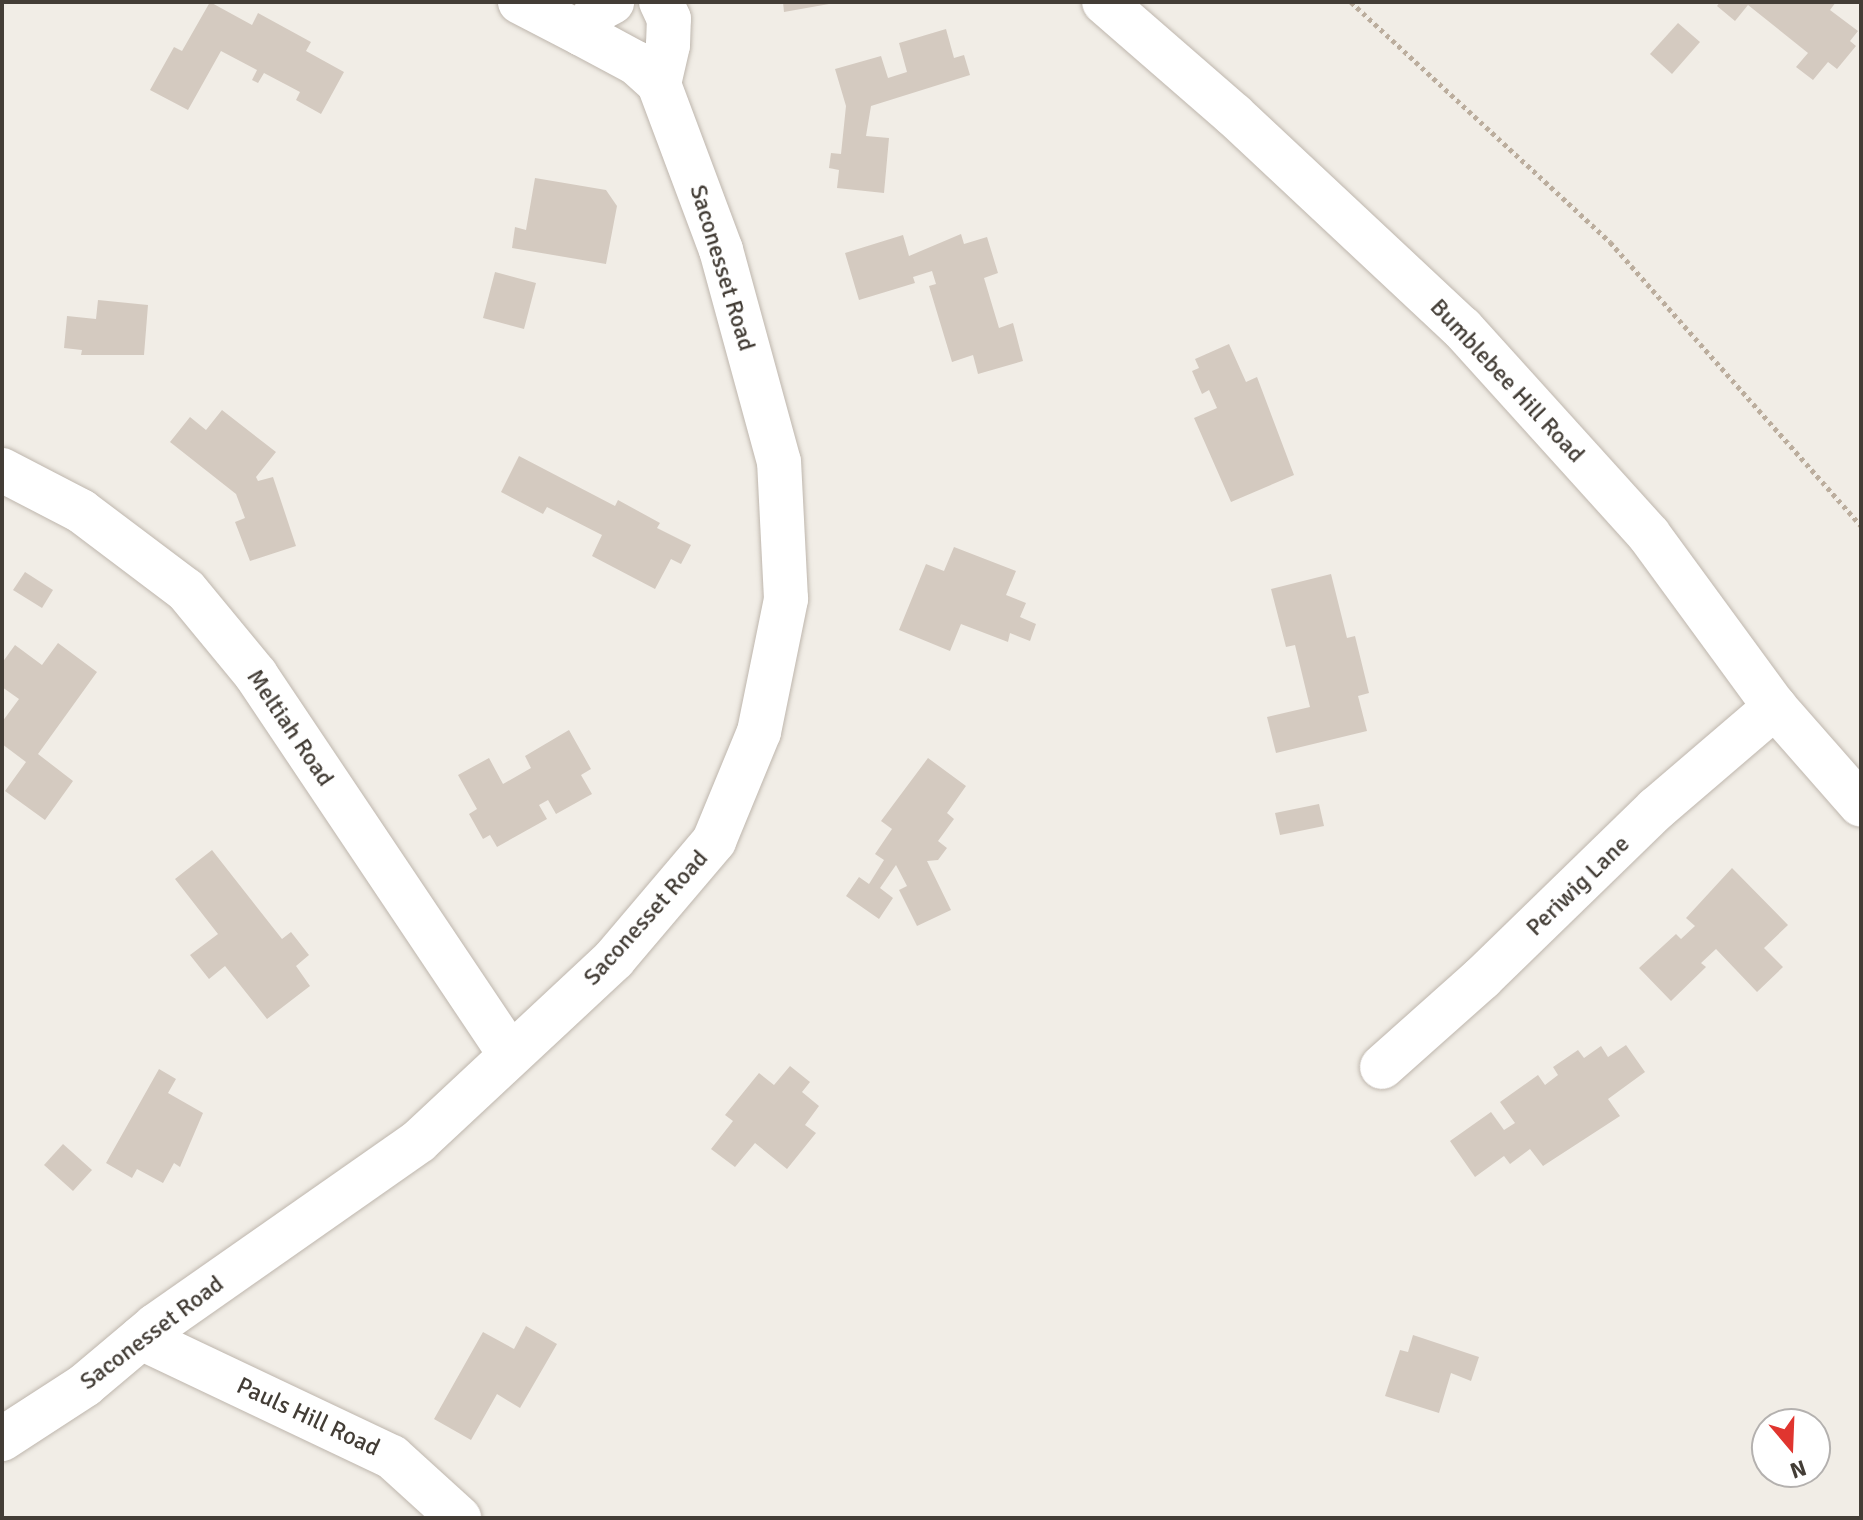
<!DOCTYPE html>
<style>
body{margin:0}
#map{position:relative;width:1863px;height:1520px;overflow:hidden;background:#f1ede6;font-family:Signika,sans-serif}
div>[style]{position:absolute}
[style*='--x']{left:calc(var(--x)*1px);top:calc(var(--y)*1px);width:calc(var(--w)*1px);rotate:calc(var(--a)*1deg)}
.building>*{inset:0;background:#d4cac0}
.path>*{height:5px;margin-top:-2.5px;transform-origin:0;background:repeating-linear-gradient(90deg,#bbad9d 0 4px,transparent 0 8px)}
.roads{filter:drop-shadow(0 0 2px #beb6ad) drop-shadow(0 0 2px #beb6ad)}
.minor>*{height:44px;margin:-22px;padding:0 22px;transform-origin:22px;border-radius:22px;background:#fff}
span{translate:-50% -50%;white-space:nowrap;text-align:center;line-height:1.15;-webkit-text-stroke:8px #fff;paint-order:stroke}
.street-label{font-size:24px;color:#433d36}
.frame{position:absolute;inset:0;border:4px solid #433d36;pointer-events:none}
.north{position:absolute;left:1751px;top:1408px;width:80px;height:80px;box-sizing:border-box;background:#fff;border:2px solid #b4b1af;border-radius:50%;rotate:161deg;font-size:22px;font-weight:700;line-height:32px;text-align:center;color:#433d36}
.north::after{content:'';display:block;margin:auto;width:28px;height:36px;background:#e0352f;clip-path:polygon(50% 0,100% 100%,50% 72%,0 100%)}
</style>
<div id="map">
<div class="building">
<div style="clip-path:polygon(210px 2px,252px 25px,258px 13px,311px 42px,306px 51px,344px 72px,321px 114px,296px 100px,300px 92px,264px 73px,258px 83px,252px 80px,257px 70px,221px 51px,188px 110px,150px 90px,174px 47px,182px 51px)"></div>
<div style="clip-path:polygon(783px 2px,829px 2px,829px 4px,784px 12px)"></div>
<div style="clip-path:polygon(1720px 2px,1836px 2px,1830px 10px,1858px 31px,1850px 41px,1856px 46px,1837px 69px,1828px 62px,1813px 80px,1796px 67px,1808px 53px,1748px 5px,1735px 21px,1717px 6px)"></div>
<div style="clip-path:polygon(1678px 23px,1700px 42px,1672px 74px,1650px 54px)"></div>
<div style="clip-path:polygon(946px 29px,954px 58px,964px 55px,970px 75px,871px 106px,866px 136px,889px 138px,884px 193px,837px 188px,839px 170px,829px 168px,831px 153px,841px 154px,846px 106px,835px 69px,881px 56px,888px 78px,907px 72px,899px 43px)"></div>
<div style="clip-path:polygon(535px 178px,606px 190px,617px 206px,606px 264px,512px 248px,515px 227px,526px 230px)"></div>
<div style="clip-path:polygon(961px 234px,964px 244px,987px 237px,998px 273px,984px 278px,999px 328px,1013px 323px,1023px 361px,978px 374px,973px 355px,952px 362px,929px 286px,936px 284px,932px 271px,913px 277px,915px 283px,859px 300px,845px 253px,903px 235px,909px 256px)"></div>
<div style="clip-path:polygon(495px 272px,536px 283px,524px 329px,483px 318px)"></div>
<div style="clip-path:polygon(98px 300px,148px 305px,144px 355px,81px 355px,82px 350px,64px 348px,67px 316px,96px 319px)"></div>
<div style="clip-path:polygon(1229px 344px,1246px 382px,1257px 377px,1294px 475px,1231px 502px,1194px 418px,1217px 408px,1209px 390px,1202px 394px,1192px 371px,1199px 368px,1195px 359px)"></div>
<div style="clip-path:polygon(222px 410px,276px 452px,256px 477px,258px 481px,273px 477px,296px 546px,250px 561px,235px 522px,245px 518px,236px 494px,170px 442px,190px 417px,206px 430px)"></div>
<div style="clip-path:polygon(519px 456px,615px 506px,618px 500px,660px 523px,657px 528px,691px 545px,681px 564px,671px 559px,655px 589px,592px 556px,602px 535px,547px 507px,543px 514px,501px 492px)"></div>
<div style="clip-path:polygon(954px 547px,1016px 571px,1006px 595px,1026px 603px,1020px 617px,1036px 624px,1030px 641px,1010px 633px,1008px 642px,961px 624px,950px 651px,899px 630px,926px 564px,944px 571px)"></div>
<div style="clip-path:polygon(25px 572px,53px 590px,42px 608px,13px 590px)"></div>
<div style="clip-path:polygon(1331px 574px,1347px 638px,1355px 636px,1369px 693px,1358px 696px,1367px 731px,1276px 753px,1267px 717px,1310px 707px,1295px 645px,1286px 647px,1271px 589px)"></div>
<div style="clip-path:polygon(58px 643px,97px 672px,38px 754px,73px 781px,45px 820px,5px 791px,26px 762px,2px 744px,2px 722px,19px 699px,2px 687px,2px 663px,15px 645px,42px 665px)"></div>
<div style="clip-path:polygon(569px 730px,591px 769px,581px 775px,592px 794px,556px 814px,548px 800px,539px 805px,547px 819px,497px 847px,490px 835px,483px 839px,469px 814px,477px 809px,458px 775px,489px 758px,503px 784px,531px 768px,525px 756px)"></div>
<div style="clip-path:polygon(928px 758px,966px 786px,947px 813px,954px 819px,938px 841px,947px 848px,938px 860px,927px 861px,951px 910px,917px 926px,899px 890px,907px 886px,896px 865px,880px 888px,893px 898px,879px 919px,846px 896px,859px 877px,869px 884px,884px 860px,875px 854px,892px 829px,881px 821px)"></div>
<div style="clip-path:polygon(1319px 804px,1324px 826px,1280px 835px,1275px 813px)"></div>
<div style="clip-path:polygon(212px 850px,282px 939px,291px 932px,309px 955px,296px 966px,310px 986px,267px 1019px,225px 966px,209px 979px,190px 955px,218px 934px,175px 879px)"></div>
<div style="clip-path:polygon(1732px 868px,1788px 925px,1764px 948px,1783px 967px,1757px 992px,1716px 949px,1701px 963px,1706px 967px,1671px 1001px,1639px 968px,1676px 934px,1681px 939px,1695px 926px,1686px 918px)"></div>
<div style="clip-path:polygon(1626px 1045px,1645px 1072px,1608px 1099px,1620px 1116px,1543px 1166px,1530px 1149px,1510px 1164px,1504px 1156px,1475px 1177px,1450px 1141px,1491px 1112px,1504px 1130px,1515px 1123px,1500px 1102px,1538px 1075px,1545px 1085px,1558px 1075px,1553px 1067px,1578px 1050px,1584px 1058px,1601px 1046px,1608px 1057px)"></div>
<div style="clip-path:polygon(790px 1066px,810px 1082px,802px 1092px,819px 1106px,805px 1125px,816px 1133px,787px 1169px,755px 1143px,735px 1167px,711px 1149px,733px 1121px,725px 1115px,759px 1073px,774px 1085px)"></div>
<div style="clip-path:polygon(159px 1069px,176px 1079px,168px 1093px,203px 1113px,180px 1167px,174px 1163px,163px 1183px,137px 1169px,132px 1178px,106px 1163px)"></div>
<div style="clip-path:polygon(63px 1144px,92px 1170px,73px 1191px,44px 1165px)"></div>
<div style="clip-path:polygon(526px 1326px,557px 1344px,520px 1408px,497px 1394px,471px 1440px,434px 1419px,483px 1332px,514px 1349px)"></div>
<div style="clip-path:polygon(1413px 1335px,1479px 1357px,1471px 1381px,1451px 1373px,1439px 1413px,1385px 1396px,1400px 1350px,1408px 1352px)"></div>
</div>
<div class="path">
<div style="--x:1351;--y:2;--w:353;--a:42.8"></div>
<div style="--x:1610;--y:242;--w:379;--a:48.5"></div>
</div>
<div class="roads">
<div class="minor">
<div style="--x:520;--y:2;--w:70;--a:27.3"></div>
<div style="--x:582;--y:34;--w:30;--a:-56"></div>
<div style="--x:599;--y:9;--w:15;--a:-28"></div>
<div style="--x:1104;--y:2;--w:172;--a:41"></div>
<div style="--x:1234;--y:115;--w:312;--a:43.1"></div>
<div style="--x:1462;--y:328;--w:279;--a:47.9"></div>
<div style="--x:1649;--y:535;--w:213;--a:53.8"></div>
<div style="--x:1775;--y:707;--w:130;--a:48.7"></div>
<div style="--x:582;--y:34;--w:61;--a:28.2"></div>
<div style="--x:636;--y:63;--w:31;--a:42"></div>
<div style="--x:2;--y:470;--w:89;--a:27.4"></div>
<div style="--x:81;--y:511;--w:131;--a:37"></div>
<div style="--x:186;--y:590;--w:110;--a:50.5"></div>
<div style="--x:256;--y:675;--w:457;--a:56.2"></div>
<div style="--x:1382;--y:1067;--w:134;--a:-41.7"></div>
<div style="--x:1482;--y:978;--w:243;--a:-44.2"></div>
<div style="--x:1656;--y:809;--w:157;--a:-40.6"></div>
<div style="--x:141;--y:1338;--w:278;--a:25.4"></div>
<div style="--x:392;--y:1457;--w:91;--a:42.3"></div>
<div style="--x:2;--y:1439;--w:99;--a:-33"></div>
<div style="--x:85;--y:1385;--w:92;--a:-40.1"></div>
<div style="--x:155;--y:1326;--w:322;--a:-35"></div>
<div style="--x:419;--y:1141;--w:267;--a:-43"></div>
<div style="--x:614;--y:959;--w:155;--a:-49.7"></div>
<div style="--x:714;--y:841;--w:118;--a:-67.6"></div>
<div style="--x:759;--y:732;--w:136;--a:-78.5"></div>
<div style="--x:786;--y:599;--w:137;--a:-92.9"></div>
<div style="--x:779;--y:462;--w:220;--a:-105.3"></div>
<div style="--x:721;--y:250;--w:177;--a:-110.5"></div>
<div style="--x:659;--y:84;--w:40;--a:-77"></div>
<div style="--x:668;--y:45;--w:26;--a:-88"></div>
<div style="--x:669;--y:19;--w:19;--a:-115"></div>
</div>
</div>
<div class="street-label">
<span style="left:722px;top:268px;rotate:73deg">Saconesset Road</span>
<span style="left:1507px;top:381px;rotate:47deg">Bumblebee Hill Road</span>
<span style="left:290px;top:728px;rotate:56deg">Meltiah Road</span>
<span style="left:1578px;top:886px;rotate:-44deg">Periwig Lane</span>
<span style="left:646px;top:918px;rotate:-48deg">Saconesset Road</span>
<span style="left:152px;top:1333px;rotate:-37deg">Saconesset Road</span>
<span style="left:308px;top:1417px;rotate:25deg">Pauls Hill Road</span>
</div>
<div class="frame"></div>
<div class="north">N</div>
</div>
